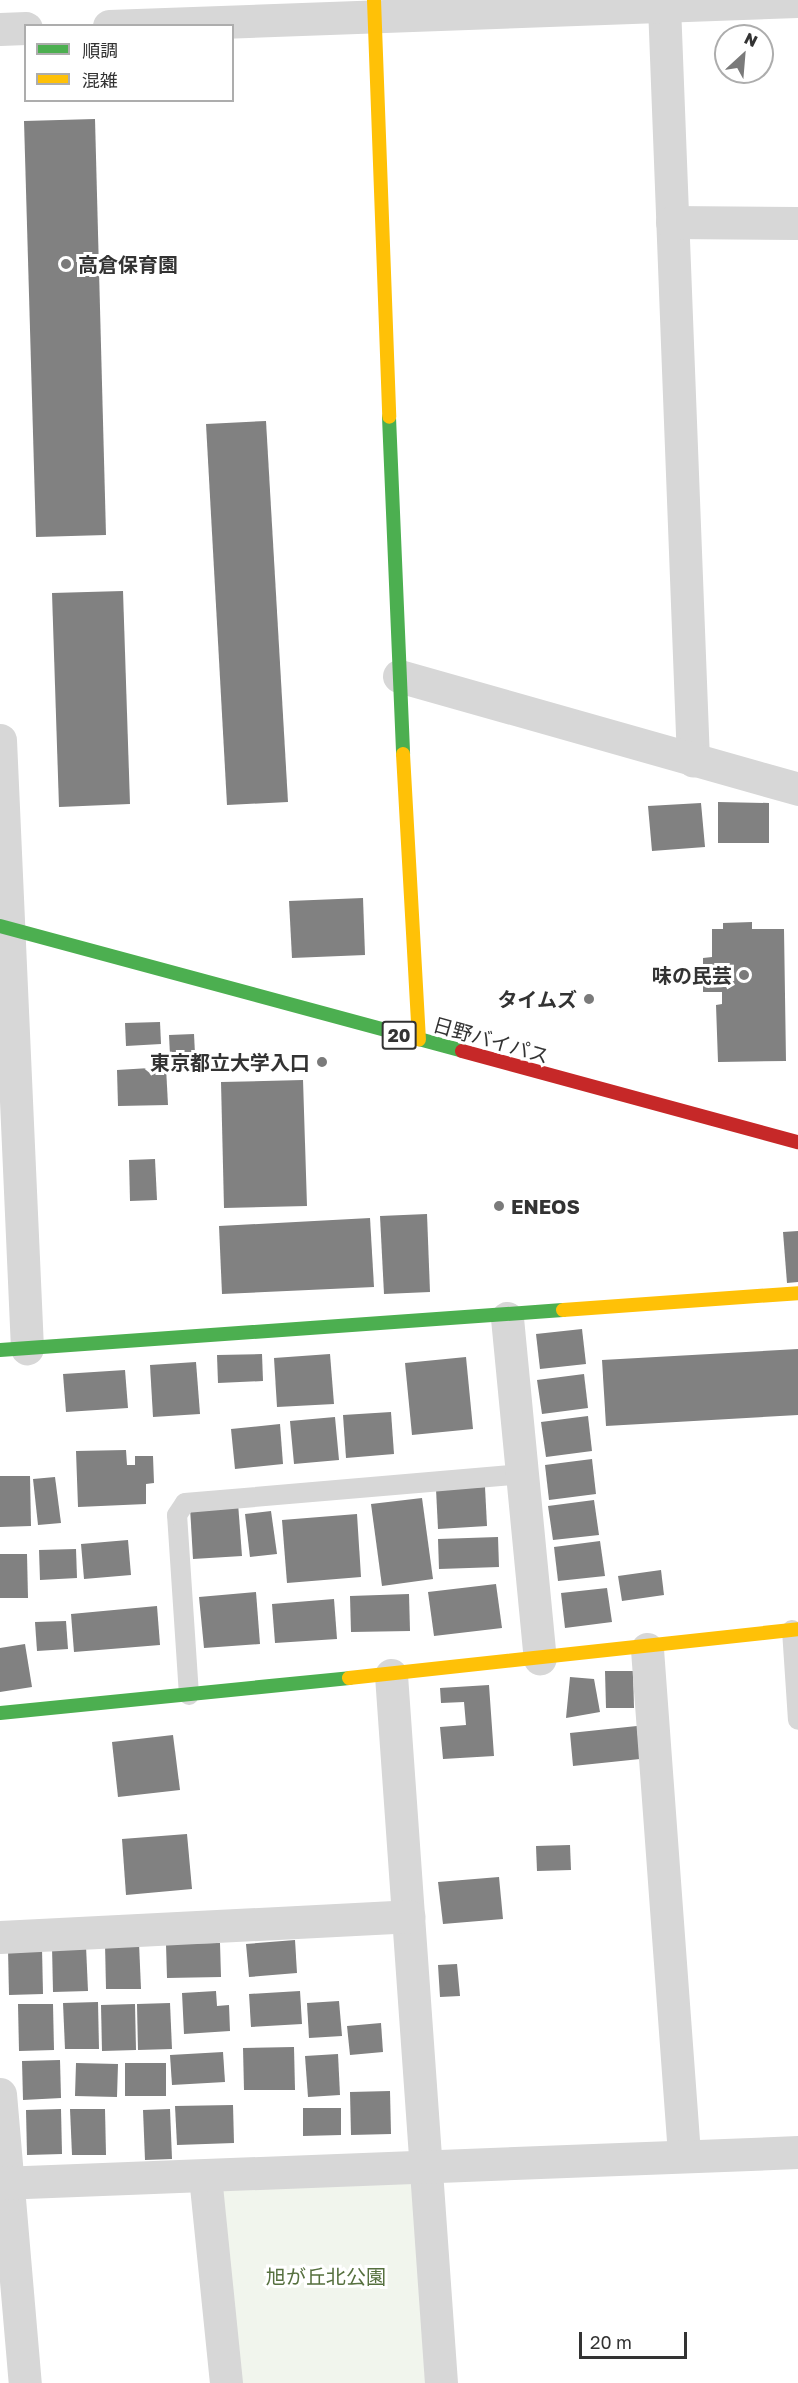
<!DOCTYPE html>
<meta charset="utf-8">
<style>
body{margin:0}
#map{position:relative;width:798px;height:2383px;overflow:hidden;background:#fff;font-family:"Golos Text","Noto Sans JP",sans-serif}
div>[style]{position:absolute}
[style*='--x']{left:calc(var(--x)*1px);top:calc(var(--y)*1px);width:calc(var(--w)*1px);rotate:calc(var(--a)*1deg)}
.green>*{inset:0;background:#f1f5ed}
.building>*{inset:0;background:#818181}
.lane>*{height:20px;margin:-10px;padding:0 10px;transform-origin:10px;border-radius:10px;background:#d7d7d7}
.street>*{height:33px;margin:-16.5px;padding:0 16.5px;transform-origin:16.5px;border-radius:16.5px;background:#d7d7d7}
.fast>*{height:14px;margin:-7px;padding:0 7px;transform-origin:7px;border-radius:7px;background:#4caf50}
.slow>*{height:14px;margin:-7px;padding:0 7px;transform-origin:7px;border-radius:7px;background:#ffc107}
.jam>*{height:14px;margin:-7px;padding:0 7px;transform-origin:7px;border-radius:7px;background:#c62828}
.dots>*{width:16px;height:16px;translate:-50% -50%;box-sizing:border-box;border:3px solid #fff;border-radius:50%}
span{translate:-50% -50%;white-space:nowrap;text-align:center;line-height:1.15;-webkit-text-stroke:6px #fff;paint-order:stroke}
.shield-label span{padding:2px 4px;background:#fff;border:2px solid;border-radius:4px;-webkit-text-stroke-width:0}
.shield-label{font-size:18px;color:#333;font-weight:700}
.poi-label{font-size:20px;color:#333;font-weight:700}
.left{translate:0 -50%;text-align:left}
.right{translate:-100% -50%;text-align:right}
.street-label{font-size:20px;color:#333}
.park-label{font-size:20px;color:#56703f}
.legend{position:absolute;left:24px;top:24px;width:210px;height:78px;box-sizing:border-box;background:#fff;border:2px solid #adadad;margin:0;padding:8px 10px;list-style:none;font-size:18px;color:#333}
.legend li{display:flex;align-items:center;gap:12px;height:30px}
.legend b{width:30px;border:2px solid #adadad}
.north{position:absolute;left:714px;top:24px;width:60px;height:60px;box-sizing:border-box;background:#fff;border:2px solid #adadad;border-radius:50%;rotate:26deg;font-size:16px;font-weight:700;line-height:24px;text-align:center;color:#333}
.north::after{content:'';display:block;margin:auto;width:21px;height:27px;background:#7a7a7a;clip-path:polygon(50% 0,100% 100%,50% 72%,0 100%)}
.scale{position:absolute;left:579px;top:2332px;width:108px;height:27px;box-sizing:border-box;border:3px solid #333;border-top:0;padding-left:8px;font-size:18px;line-height:21px;white-space:nowrap;color:#333;-webkit-text-stroke:4px #fff;paint-order:stroke}
</style>
<div id="map">
<div class="green">
<div style="clip-path:polygon(426px 2164px,441px 2383px,226px 2383px,205px 2176px)"></div>
</div>
<div class="building">
<div style="clip-path:polygon(95px 119px,106px 535px,36px 537px,24px 121px)"></div>
<div style="clip-path:polygon(266px 421px,288px 802px,227px 805px,206px 424px)"></div>
<div style="clip-path:polygon(123px 591px,130px 804px,59px 807px,52px 593px)"></div>
<div style="clip-path:polygon(718px 802px,769px 803px,769px 843px,718px 843px)"></div>
<div style="clip-path:polygon(701px 803px,705px 847px,652px 851px,648px 806px)"></div>
<div style="clip-path:polygon(363px 898px,365px 955px,292px 958px,289px 901px)"></div>
<div style="clip-path:polygon(752px 922px,752px 929px,784px 929px,786px 1061px,718px 1062px,716px 1005px,722px 1004px,722px 992px,703px 992px,703px 958px,712px 957px,712px 929px,723px 929px,723px 923px)"></div>
<div style="clip-path:polygon(160px 1022px,161px 1044px,126px 1046px,125px 1023px)"></div>
<div style="clip-path:polygon(194px 1034px,195px 1054px,170px 1055px,169px 1035px)"></div>
<div style="clip-path:polygon(166px 1067px,168px 1105px,118px 1106px,117px 1070px)"></div>
<div style="clip-path:polygon(303px 1080px,307px 1206px,224px 1208px,221px 1082px)"></div>
<div style="clip-path:polygon(155px 1159px,157px 1200px,130px 1201px,129px 1160px)"></div>
<div style="clip-path:polygon(427px 1214px,430px 1292px,384px 1294px,380px 1216px)"></div>
<div style="clip-path:polygon(370px 1218px,374px 1287px,222px 1294px,219px 1226px)"></div>
<div style="clip-path:polygon(798px 1231px,798px 1282px,787px 1283px,783px 1232px)"></div>
<div style="clip-path:polygon(582px 1329px,586px 1364px,540px 1369px,536px 1334px)"></div>
<div style="clip-path:polygon(798px 1349px,798px 1415px,606px 1426px,602px 1360px)"></div>
<div style="clip-path:polygon(262px 1354px,263px 1381px,218px 1383px,217px 1355px)"></div>
<div style="clip-path:polygon(330px 1354px,334px 1404px,277px 1407px,274px 1358px)"></div>
<div style="clip-path:polygon(466px 1357px,473px 1429px,412px 1435px,405px 1363px)"></div>
<div style="clip-path:polygon(196px 1362px,200px 1414px,153px 1417px,150px 1365px)"></div>
<div style="clip-path:polygon(125px 1370px,128px 1408px,66px 1412px,63px 1374px)"></div>
<div style="clip-path:polygon(584px 1374px,588px 1408px,542px 1414px,537px 1380px)"></div>
<div style="clip-path:polygon(391px 1412px,394px 1454px,346px 1458px,343px 1415px)"></div>
<div style="clip-path:polygon(588px 1416px,592px 1451px,546px 1457px,541px 1422px)"></div>
<div style="clip-path:polygon(335px 1417px,339px 1460px,294px 1464px,290px 1421px)"></div>
<div style="clip-path:polygon(280px 1424px,283px 1464px,235px 1469px,231px 1429px)"></div>
<div style="clip-path:polygon(126px 1450px,127px 1465px,135px 1465px,135px 1456px,153px 1456px,154px 1483px,146px 1484px,146px 1504px,78px 1507px,76px 1451px)"></div>
<div style="clip-path:polygon(592px 1459px,596px 1494px,549px 1500px,545px 1465px)"></div>
<div style="clip-path:polygon(0 1476px,30px 1476px,31px 1526px,0 1527px)"></div>
<div style="clip-path:polygon(55px 1477px,61px 1523px,38px 1525px,33px 1479px)"></div>
<div style="clip-path:polygon(485px 1487px,487px 1526px,438px 1529px,436px 1489px)"></div>
<div style="clip-path:polygon(422px 1498px,433px 1579px,382px 1586px,371px 1504px)"></div>
<div style="clip-path:polygon(594px 1500px,599px 1535px,553px 1540px,548px 1506px)"></div>
<div style="clip-path:polygon(238px 1503px,242px 1556px,193px 1559px,190px 1507px)"></div>
<div style="clip-path:polygon(271px 1511px,277px 1554px,250px 1557px,245px 1514px)"></div>
<div style="clip-path:polygon(357px 1514px,361px 1577px,287px 1583px,282px 1520px)"></div>
<div style="clip-path:polygon(498px 1537px,499px 1567px,439px 1569px,438px 1539px)"></div>
<div style="clip-path:polygon(128px 1540px,131px 1575px,84px 1579px,81px 1544px)"></div>
<div style="clip-path:polygon(600px 1541px,605px 1576px,558px 1581px,554px 1547px)"></div>
<div style="clip-path:polygon(76px 1549px,77px 1578px,40px 1580px,39px 1550px)"></div>
<div style="clip-path:polygon(0 1554px,27px 1554px,28px 1598px,0 1598px)"></div>
<div style="clip-path:polygon(661px 1570px,664px 1595px,622px 1601px,618px 1576px)"></div>
<div style="clip-path:polygon(496px 1584px,502px 1628px,434px 1636px,428px 1592px)"></div>
<div style="clip-path:polygon(607px 1588px,612px 1622px,565px 1628px,561px 1593px)"></div>
<div style="clip-path:polygon(256px 1592px,260px 1644px,204px 1648px,199px 1597px)"></div>
<div style="clip-path:polygon(409px 1594px,410px 1631px,351px 1632px,350px 1596px)"></div>
<div style="clip-path:polygon(334px 1599px,337px 1639px,275px 1643px,272px 1604px)"></div>
<div style="clip-path:polygon(157px 1606px,160px 1645px,74px 1652px,71px 1614px)"></div>
<div style="clip-path:polygon(66px 1621px,68px 1649px,37px 1651px,35px 1622px)"></div>
<div style="clip-path:polygon(25px 1644px,32px 1687px,0 1692px,0 1648px)"></div>
<div style="clip-path:polygon(605px 1671px,633px 1671px,634px 1708px,606px 1708px)"></div>
<div style="clip-path:polygon(570px 1677px,594px 1679px,600px 1712px,566px 1718px)"></div>
<div style="clip-path:polygon(489px 1685px,494px 1756px,443px 1759px,440px 1727px,466px 1725px,464px 1702px,441px 1703px,440px 1688px)"></div>
<div style="clip-path:polygon(637px 1726px,640px 1759px,573px 1766px,570px 1733px)"></div>
<div style="clip-path:polygon(173px 1735px,180px 1790px,118px 1797px,112px 1742px)"></div>
<div style="clip-path:polygon(187px 1834px,192px 1889px,126px 1895px,122px 1839px)"></div>
<div style="clip-path:polygon(570px 1845px,571px 1870px,537px 1871px,536px 1846px)"></div>
<div style="clip-path:polygon(499px 1877px,503px 1919px,443px 1924px,438px 1882px)"></div>
<div style="clip-path:polygon(295px 1940px,297px 1973px,249px 1977px,246px 1944px)"></div>
<div style="clip-path:polygon(105px 1943px,139px 1943px,141px 1989px,106px 1989px)"></div>
<div style="clip-path:polygon(220px 1943px,221px 1977px,167px 1978px,166px 1944px)"></div>
<div style="clip-path:polygon(52px 1946px,86px 1946px,88px 1991px,53px 1992px)"></div>
<div style="clip-path:polygon(42px 1948px,43px 1994px,9px 1995px,8px 1949px)"></div>
<div style="clip-path:polygon(457px 1964px,460px 1996px,440px 1997px,438px 1965px)"></div>
<div style="clip-path:polygon(216px 1991px,217px 2006px,229px 2005px,230px 2031px,184px 2034px,182px 1993px)"></div>
<div style="clip-path:polygon(300px 1991px,302px 2024px,251px 2027px,249px 1994px)"></div>
<div style="clip-path:polygon(339px 2001px,342px 2036px,309px 2038px,307px 2003px)"></div>
<div style="clip-path:polygon(98px 2002px,99px 2049px,65px 2049px,63px 2003px)"></div>
<div style="clip-path:polygon(170px 2003px,172px 2049px,138px 2050px,137px 2004px)"></div>
<div style="clip-path:polygon(18px 2004px,53px 2004px,54px 2050px,19px 2051px)"></div>
<div style="clip-path:polygon(135px 2004px,136px 2050px,102px 2051px,101px 2005px)"></div>
<div style="clip-path:polygon(381px 2023px,383px 2052px,350px 2055px,347px 2026px)"></div>
<div style="clip-path:polygon(294px 2047px,295px 2090px,244px 2090px,243px 2048px)"></div>
<div style="clip-path:polygon(223px 2052px,225px 2082px,172px 2085px,170px 2055px)"></div>
<div style="clip-path:polygon(338px 2054px,340px 2095px,308px 2097px,305px 2056px)"></div>
<div style="clip-path:polygon(60px 2060px,61px 2098px,23px 2100px,22px 2061px)"></div>
<div style="clip-path:polygon(76px 2063px,118px 2064px,117px 2097px,75px 2096px)"></div>
<div style="clip-path:polygon(125px 2063px,166px 2063px,166px 2096px,125px 2096px)"></div>
<div style="clip-path:polygon(390px 2091px,391px 2134px,351px 2135px,350px 2092px)"></div>
<div style="clip-path:polygon(233px 2105px,234px 2143px,177px 2145px,175px 2106px)"></div>
<div style="clip-path:polygon(303px 2108px,341px 2108px,341px 2135px,303px 2136px)"></div>
<div style="clip-path:polygon(61px 2109px,62px 2154px,27px 2155px,26px 2110px)"></div>
<div style="clip-path:polygon(70px 2109px,105px 2109px,106px 2155px,72px 2155px)"></div>
<div style="clip-path:polygon(170px 2109px,172px 2159px,145px 2160px,143px 2110px)"></div>
</div>
<div class="lane">
<div style="--x:792;--y:1630;--w:90;--a:86.2"></div>
<div style="--x:189;--y:1695;--w:180;--a:-93.8"></div>
<div style="--x:177;--y:1515;--w:14;--a:-56"></div>
<div style="--x:185;--y:1503;--w:339;--a:-4.9"></div>
</div>
<div class="street">
<div style="--x:664;--y:5;--w:756;--a:87.8"></div>
<div style="--x:109;--y:26;--w:689;--a:-2.08"></div>
<div style="--x:0;--y:29;--w:26;--a:-2"></div>
<div style="--x:672;--y:222;--w:126;--a:0.5"></div>
<div style="--x:399;--y:676;--w:415;--a:15.8"></div>
<div style="--x:0;--y:740;--w:609;--a:87.46"></div>
<div style="--x:507;--y:1318;--w:342;--a:84.5"></div>
<div style="--x:647;--y:1649;--w:506;--a:85.81"></div>
<div style="--x:391;--y:1675;--w:710;--a:85.96"></div>
<div style="--x:0;--y:1937;--w:409;--a:-2.9"></div>
<div style="--x:0;--y:2094;--w:290;--a:85.1"></div>
<div style="--x:205;--y:2176;--w:208;--a:84.2"></div>
<div style="--x:0;--y:2183;--w:799;--a:-2.22"></div>
</div>
<div class="fast">
<div style="--x:389;--y:417;--w:337;--a:87.6"></div>
<div style="--x:0;--y:926;--w:479;--a:15.1"></div>
<div style="--x:0;--y:1350;--w:564;--a:-4.06"></div>
<div style="--x:0;--y:1713;--w:351;--a:-5.7"></div>
</div>
<div class="slow">
<div style="--x:374;--y:0;--w:417;--a:87.9"></div>
<div style="--x:403;--y:754;--w:286;--a:86.8"></div>
<div style="--x:563;--y:1310;--w:236;--a:-4.1"></div>
<div style="--x:349;--y:1678;--w:452;--a:-6.2"></div>
</div>
<div class="jam">
<div style="--x:462;--y:1051;--w:348;--a:15.2"></div>
</div>
<div class="dots">
<div style="left:66px;top:264px;background:#7a7a7a"></div>
<div style="left:744px;top:975px;background:#7a7a7a"></div>
<div style="left:589px;top:999px;background:#7a7a7a"></div>
<div style="left:322px;top:1062px;background:#7a7a7a"></div>
<div style="left:499px;top:1206px;background:#7a7a7a"></div>
</div>
<div class="shield-label">
<span style="left:399px;top:1035px">20</span>
</div>
<div class="poi-label">
<span class="left" style="left:78px;top:264px">高倉保育園</span>
<span class="right" style="left:732px;top:975px">味の民芸</span>
<span class="right" style="left:577px;top:999px">タイムズ</span>
<span class="right" style="left:310px;top:1062px">東京都立大学入口</span>
<span class="left" style="left:511px;top:1206px">ENEOS</span>
</div>
<div class="street-label">
<span style="left:491px;top:1040px;rotate:16deg">日野バイパス</span>
</div>
<div class="park-label">
<span style="left:326px;top:2276px">旭が丘北公園</span>
</div>
<ul class="legend">
<li><b style="height:8px;background:#4caf50"></b>順調</li>
<li><b style="height:8px;background:#ffc107"></b>混雑</li>
</ul>
<div class="north">N</div>
<div class="scale">20 m</div>
</div>
